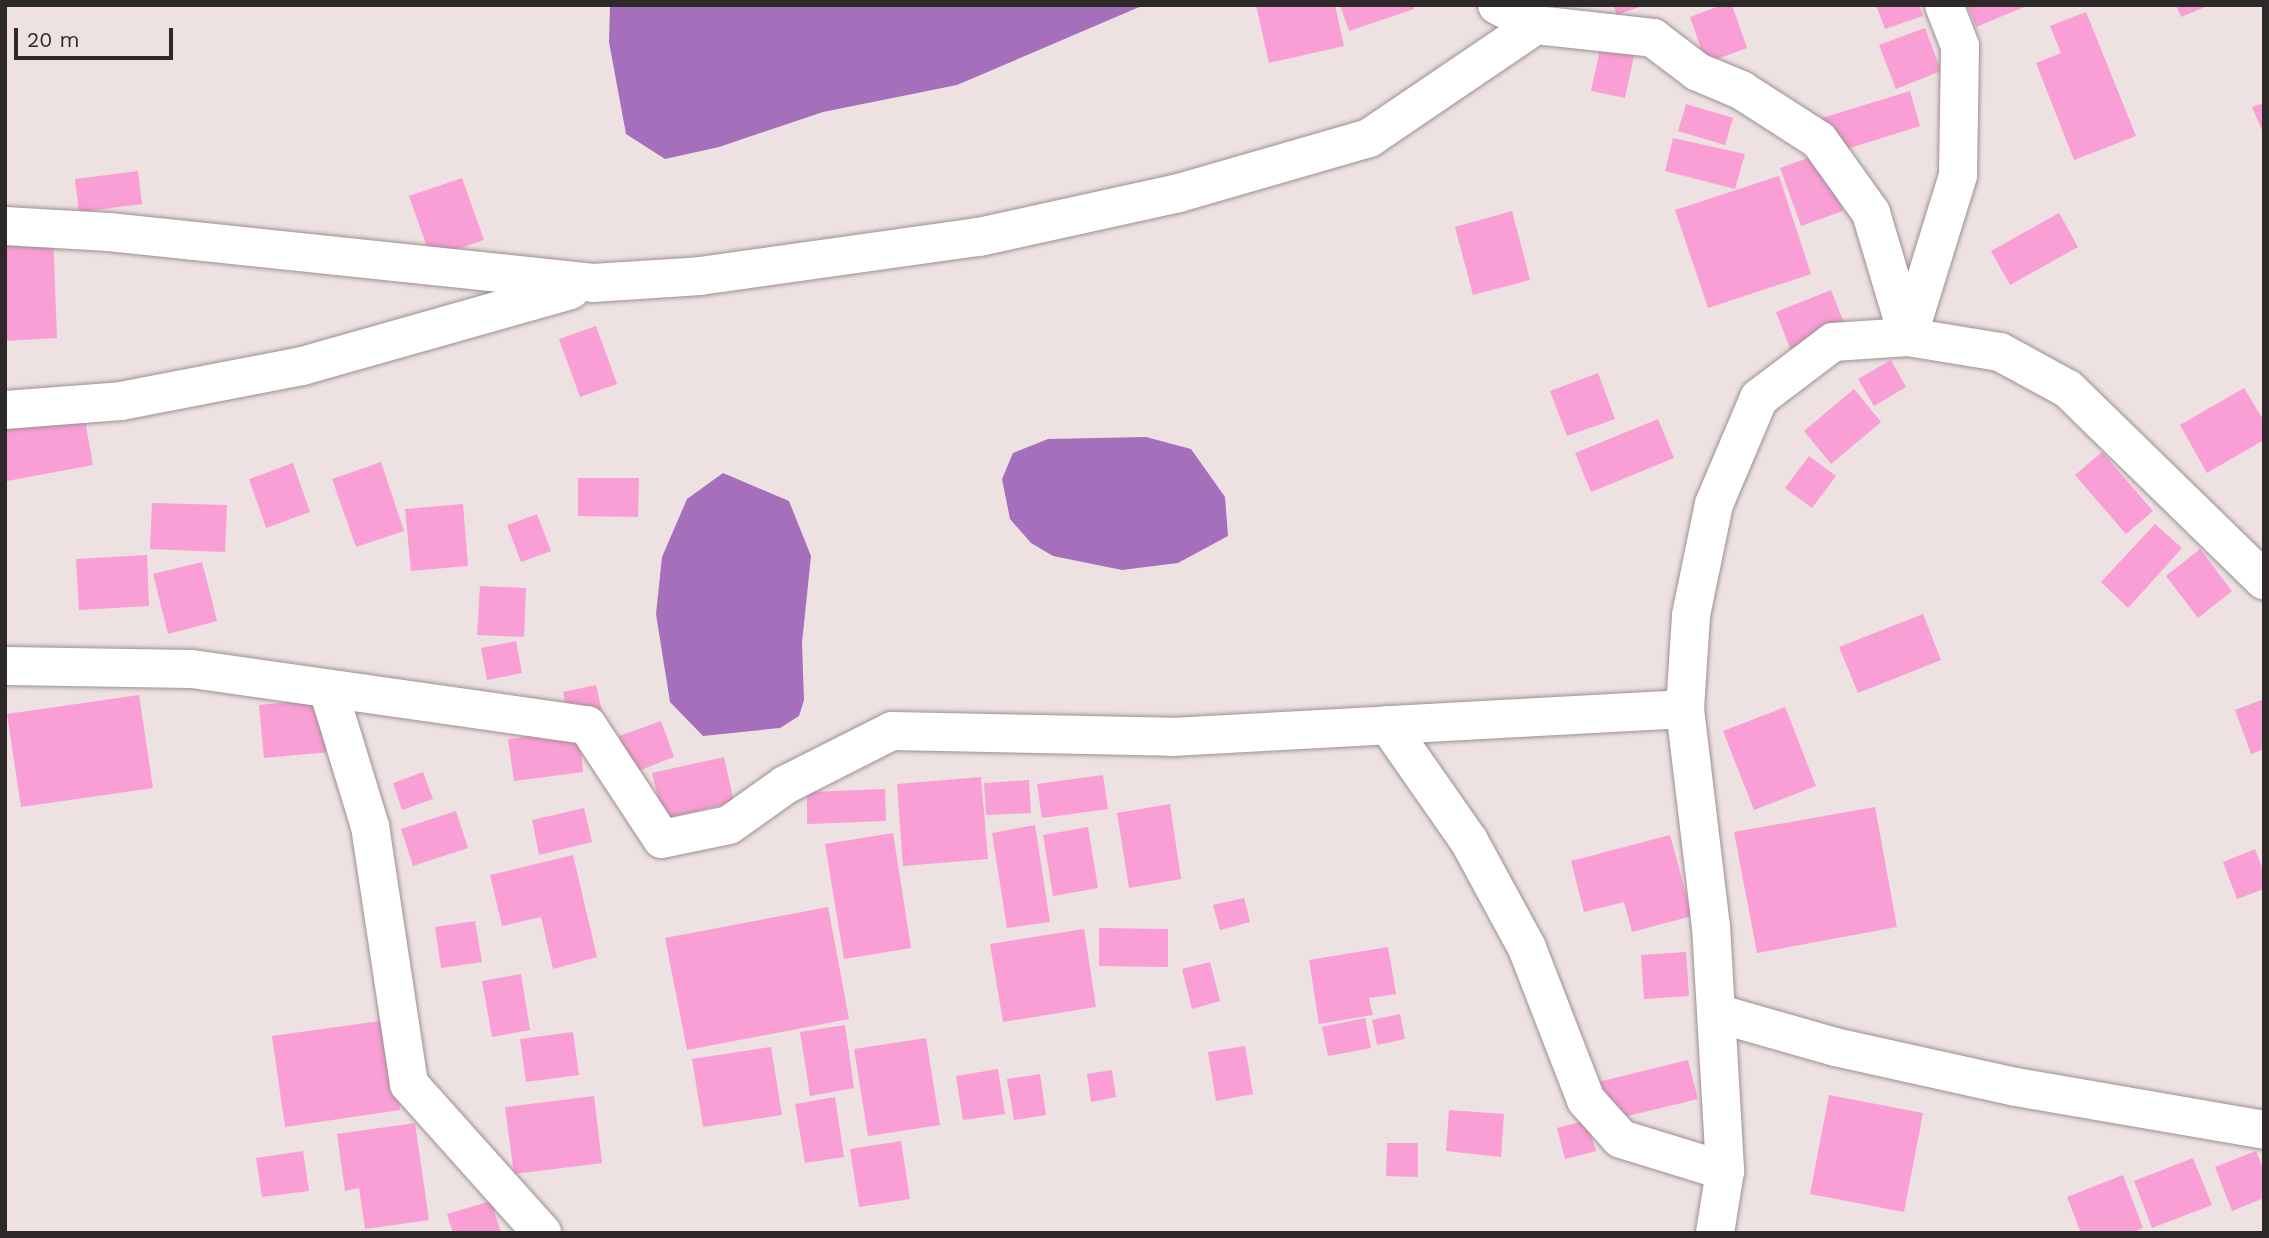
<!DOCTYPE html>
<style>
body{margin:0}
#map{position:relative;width:2269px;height:1238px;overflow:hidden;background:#eee1e2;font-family:"Work Sans",sans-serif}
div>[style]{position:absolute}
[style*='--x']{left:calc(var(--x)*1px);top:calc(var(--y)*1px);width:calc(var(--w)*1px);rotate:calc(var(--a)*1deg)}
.water>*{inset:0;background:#a66fbc}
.building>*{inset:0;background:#fa9ed6}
.roads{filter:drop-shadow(0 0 2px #9c9091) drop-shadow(0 0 2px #9c9091)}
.minor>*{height:38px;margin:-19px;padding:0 19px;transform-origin:19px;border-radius:19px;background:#fff}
span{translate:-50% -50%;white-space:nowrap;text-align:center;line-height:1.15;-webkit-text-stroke:7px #eee1e2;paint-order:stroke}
.frame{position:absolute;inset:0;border:7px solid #2e2929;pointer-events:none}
.scale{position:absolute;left:14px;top:28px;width:159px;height:32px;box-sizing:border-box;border:4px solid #2e2929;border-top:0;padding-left:9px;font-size:21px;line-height:24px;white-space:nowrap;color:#2e2929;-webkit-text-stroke:5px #eee1e2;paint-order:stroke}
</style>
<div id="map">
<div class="water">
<div style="clip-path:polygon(610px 5px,1144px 5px,957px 85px,823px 112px,719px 147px,665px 159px,626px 134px,609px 42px)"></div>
<div style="clip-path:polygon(1146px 437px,1191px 449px,1225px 497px,1228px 536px,1178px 563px,1122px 570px,1053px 556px,1031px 543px,1010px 519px,1002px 479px,1013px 453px,1048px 439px)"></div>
<div style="clip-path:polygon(723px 473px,789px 501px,811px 556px,802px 643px,804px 700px,799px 716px,780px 728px,703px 736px,670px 702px,656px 614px,662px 557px,687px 499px)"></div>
</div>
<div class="building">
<div style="clip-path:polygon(1256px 5px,1335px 5px,1344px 46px,1269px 63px)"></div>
<div style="clip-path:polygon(1340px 5px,1413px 5px,1414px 9px,1349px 31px)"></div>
<div style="clip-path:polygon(1613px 5px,1642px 5px,1642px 6px,1617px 15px)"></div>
<div style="clip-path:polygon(1722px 5px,1732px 5px,1747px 48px,1706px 63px,1690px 17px)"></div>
<div style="clip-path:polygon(1876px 5px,1919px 5px,1923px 16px,1885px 29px)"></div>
<div style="clip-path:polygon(1967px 5px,2029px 5px,1976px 27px)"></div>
<div style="clip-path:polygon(2176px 5px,2210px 5px,2181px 17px)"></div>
<div style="clip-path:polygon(2086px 12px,2136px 136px,2074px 160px,2036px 63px,2061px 53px,2050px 26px)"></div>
<div style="clip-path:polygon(1925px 28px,1941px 71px,1896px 89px,1879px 45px)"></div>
<div style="clip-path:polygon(1601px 44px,1635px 51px,1625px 98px,1591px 91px)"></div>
<div style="clip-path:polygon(1910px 91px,1920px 126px,1834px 153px,1822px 118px)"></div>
<div style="clip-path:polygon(2264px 103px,2264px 135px,2252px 107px)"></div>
<div style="clip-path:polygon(1686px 104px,1733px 118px,1725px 145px,1678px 131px)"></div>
<div style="clip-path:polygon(1673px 138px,1745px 154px,1735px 189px,1665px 171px)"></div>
<div style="clip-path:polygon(1822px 153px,1843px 211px,1801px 226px,1780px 168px)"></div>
<div style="clip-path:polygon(138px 171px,142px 204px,79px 212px,75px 179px)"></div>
<div style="clip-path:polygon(1779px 176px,1811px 274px,1708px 308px,1675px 210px)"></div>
<div style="clip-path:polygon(462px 178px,484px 240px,431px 258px,409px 196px)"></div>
<div style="clip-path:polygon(1512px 211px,1530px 280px,1473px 295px,1455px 227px)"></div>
<div style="clip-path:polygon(2059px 213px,2078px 247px,2010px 285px,1991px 251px)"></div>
<div style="clip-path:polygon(53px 236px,57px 338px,5px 341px,5px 238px)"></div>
<div style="clip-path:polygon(1831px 290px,1846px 328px,1791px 351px,1776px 312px)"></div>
<div style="clip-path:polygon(596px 326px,617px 384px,580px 397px,559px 339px)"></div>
<div style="clip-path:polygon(1891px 360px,1906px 387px,1874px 406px,1858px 379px)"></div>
<div style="clip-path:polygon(1598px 373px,1615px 419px,1567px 436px,1550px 391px)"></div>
<div style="clip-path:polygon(2244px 388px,2264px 421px,2264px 440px,2207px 473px,2180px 425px)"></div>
<div style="clip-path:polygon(1854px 389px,1881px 422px,1831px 464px,1804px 431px)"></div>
<div style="clip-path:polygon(83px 409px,93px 465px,7px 481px,5px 424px)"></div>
<div style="clip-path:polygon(1658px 419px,1674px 458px,1591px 492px,1575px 453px)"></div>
<div style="clip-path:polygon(2102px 452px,2153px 511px,2126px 534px,2075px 475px)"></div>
<div style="clip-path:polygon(1809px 456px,1836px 476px,1812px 508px,1785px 488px)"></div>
<div style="clip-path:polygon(381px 462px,404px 531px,356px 547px,332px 479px)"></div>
<div style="clip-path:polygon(293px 463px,310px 512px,266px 528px,249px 479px)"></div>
<div style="clip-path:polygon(578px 478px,639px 478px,638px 517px,578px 516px)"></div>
<div style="clip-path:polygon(152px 503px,227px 505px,225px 552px,150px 549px)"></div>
<div style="clip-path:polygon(463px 504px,468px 566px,411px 571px,405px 509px)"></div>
<div style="clip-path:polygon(537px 514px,551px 551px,521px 562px,507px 525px)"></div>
<div style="clip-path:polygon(2155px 524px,2182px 548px,2128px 608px,2101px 582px)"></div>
<div style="clip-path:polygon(2200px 549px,2232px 591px,2198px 618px,2166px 576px)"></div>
<div style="clip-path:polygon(147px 555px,149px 606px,79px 610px,76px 559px)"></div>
<div style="clip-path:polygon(202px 562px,217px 621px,168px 634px,153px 574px)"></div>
<div style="clip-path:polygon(480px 586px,526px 588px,524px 637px,477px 635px)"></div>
<div style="clip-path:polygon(1923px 614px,1941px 660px,1858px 693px,1839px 647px)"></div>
<div style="clip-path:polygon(516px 641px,522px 673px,487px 680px,481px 648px)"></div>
<div style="clip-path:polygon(596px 685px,602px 711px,569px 719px,563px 692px)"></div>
<div style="clip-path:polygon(139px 695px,153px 788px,21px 807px,7px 714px)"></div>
<div style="clip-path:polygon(325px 699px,330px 752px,264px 758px,259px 705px)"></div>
<div style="clip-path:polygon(2264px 699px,2264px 749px,2251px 754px,2235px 710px)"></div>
<div style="clip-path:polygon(1785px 707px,1816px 786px,1754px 810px,1723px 731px)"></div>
<div style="clip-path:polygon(661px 721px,674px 757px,633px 773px,619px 736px)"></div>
<div style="clip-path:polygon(579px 730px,583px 772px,514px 781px,508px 739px)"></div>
<div style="clip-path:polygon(724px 757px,734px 802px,663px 819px,652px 773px)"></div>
<div style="clip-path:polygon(423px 772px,433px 799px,402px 810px,393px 783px)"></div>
<div style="clip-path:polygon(1103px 775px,1108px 809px,1042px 818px,1037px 784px)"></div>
<div style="clip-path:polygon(981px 777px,988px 859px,903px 866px,897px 784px)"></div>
<div style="clip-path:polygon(1029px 780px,1031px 813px,986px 815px,984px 783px)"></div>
<div style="clip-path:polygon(885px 789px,886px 821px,807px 824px,807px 792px)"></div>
<div style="clip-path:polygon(1170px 804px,1181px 879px,1129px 888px,1117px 813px)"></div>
<div style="clip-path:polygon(1875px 807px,1897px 927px,1757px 953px,1734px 832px)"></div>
<div style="clip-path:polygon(584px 808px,592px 842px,539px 855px,532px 820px)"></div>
<div style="clip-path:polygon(456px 811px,468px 848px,413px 866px,401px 829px)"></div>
<div style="clip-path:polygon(1035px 825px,1050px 922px,1007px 928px,992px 833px)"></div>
<div style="clip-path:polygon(1088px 827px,1098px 888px,1053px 896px,1043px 835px)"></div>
<div style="clip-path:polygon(893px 833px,911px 948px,844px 959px,825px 844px)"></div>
<div style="clip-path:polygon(1670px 835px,1692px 916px,1632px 932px,1624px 902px,1584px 912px,1571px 861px)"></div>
<div style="clip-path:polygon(2255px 849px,2264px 873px,2264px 889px,2237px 899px,2223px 862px)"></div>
<div style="clip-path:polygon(573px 855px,597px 957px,553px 969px,541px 917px,502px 926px,490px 875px)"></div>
<div style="clip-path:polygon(1244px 898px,1250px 922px,1220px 930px,1213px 905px)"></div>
<div style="clip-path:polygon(828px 907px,849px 1019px,687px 1050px,665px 938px)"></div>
<div style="clip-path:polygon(475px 921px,482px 962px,441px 968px,435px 927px)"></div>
<div style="clip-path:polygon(1099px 928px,1168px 929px,1168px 967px,1099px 966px)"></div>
<div style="clip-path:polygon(1084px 929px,1096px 1007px,1003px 1022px,990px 944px)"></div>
<div style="clip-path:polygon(1388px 947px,1396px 994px,1369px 998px,1373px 1015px,1319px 1024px,1309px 960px)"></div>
<div style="clip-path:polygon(1686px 952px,1689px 996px,1644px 999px,1641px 955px)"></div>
<div style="clip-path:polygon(1210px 962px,1220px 1001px,1192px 1009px,1182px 969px)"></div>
<div style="clip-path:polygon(521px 974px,530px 1030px,492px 1037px,482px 981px)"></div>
<div style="clip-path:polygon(1400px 1014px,1405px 1039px,1377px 1045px,1372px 1020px)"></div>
<div style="clip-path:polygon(1365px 1018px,1371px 1048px,1328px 1056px,1322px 1027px)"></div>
<div style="clip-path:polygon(387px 1020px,400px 1110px,285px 1127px,272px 1036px)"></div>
<div style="clip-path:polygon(845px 1025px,854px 1088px,810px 1096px,800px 1032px)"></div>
<div style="clip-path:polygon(573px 1032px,579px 1075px,526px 1082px,520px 1039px)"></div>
<div style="clip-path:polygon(926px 1038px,940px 1125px,868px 1136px,854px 1049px)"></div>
<div style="clip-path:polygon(1245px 1046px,1253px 1094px,1216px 1101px,1208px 1052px)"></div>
<div style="clip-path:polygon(771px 1047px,782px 1115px,703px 1127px,692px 1059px)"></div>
<div style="clip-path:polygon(1688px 1060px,1698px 1099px,1607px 1121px,1598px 1082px)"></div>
<div style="clip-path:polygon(998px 1069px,1005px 1114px,963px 1120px,956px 1076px)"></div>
<div style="clip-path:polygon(1112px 1070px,1116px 1097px,1091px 1102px,1087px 1074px)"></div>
<div style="clip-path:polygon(1040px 1074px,1046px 1115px,1014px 1120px,1007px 1079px)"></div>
<div style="clip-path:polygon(1829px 1095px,1923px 1113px,1904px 1212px,1810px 1194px)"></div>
<div style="clip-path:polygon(594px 1096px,602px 1163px,514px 1174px,505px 1107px)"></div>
<div style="clip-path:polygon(835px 1097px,844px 1157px,805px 1163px,795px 1104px)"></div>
<div style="clip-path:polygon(1449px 1110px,1504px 1114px,1501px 1157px,1446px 1151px)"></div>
<div style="clip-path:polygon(1587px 1120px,1596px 1151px,1565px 1159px,1557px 1128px)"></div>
<div style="clip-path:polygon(415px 1123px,429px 1220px,365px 1229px,359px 1188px,345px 1191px,337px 1134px)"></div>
<div style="clip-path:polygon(901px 1141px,910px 1199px,859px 1207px,850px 1149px)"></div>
<div style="clip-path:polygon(1387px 1143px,1418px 1143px,1418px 1177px,1386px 1176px)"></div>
<div style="clip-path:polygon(303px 1151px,309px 1191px,262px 1197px,256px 1158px)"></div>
<div style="clip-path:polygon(2256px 1151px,2264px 1170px,2264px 1198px,2232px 1211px,2215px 1167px)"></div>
<div style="clip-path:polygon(2193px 1158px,2212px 1205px,2152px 1228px,2134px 1181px)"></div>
<div style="clip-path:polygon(2123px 1175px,2143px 1228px,2131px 1233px,2081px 1233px,2067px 1197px)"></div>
<div style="clip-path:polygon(491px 1201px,501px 1233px,453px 1233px,447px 1214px)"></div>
</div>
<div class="roads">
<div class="minor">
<div style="--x:1497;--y:5;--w:44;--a:27.1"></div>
<div style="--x:1536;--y:25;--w:118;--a:6.3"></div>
<div style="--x:1653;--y:38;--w:56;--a:37.1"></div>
<div style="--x:1698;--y:72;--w:47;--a:22.7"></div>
<div style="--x:1741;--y:90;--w:93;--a:32.7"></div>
<div style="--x:1819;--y:140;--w:90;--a:54.5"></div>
<div style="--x:1871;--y:213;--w:129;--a:73.4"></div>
<div style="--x:5;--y:226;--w:104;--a:3.3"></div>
<div style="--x:109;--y:232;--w:487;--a:6"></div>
<div style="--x:593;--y:283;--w:107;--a:-3.7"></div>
<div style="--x:700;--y:276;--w:282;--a:-8"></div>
<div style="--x:979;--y:237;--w:205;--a:-12.4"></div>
<div style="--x:1179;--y:193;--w:198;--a:-16.1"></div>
<div style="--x:1369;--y:138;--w:202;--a:-34.1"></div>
<div style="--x:1908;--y:337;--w:170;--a:-72.8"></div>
<div style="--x:1958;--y:175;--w:129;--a:-89.1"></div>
<div style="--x:1960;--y:46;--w:44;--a:-111.3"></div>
<div style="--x:5;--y:410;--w:116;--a:-4.4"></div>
<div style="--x:121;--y:401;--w:184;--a:-10.9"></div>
<div style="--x:302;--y:366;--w:279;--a:-15.8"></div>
<div style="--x:5;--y:666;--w:187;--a:0.9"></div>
<div style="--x:192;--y:669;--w:399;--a:8.1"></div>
<div style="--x:587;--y:725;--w:136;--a:56.7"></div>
<div style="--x:662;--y:839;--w:68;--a:-11.8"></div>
<div style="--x:729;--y:825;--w:69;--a:-35.5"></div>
<div style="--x:785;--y:785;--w:120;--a:-26.8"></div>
<div style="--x:892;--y:731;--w:280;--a:1.2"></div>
<div style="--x:1172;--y:737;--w:514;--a:-3.12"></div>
<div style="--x:1685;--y:709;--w:219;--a:83.2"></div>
<div style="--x:1711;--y:926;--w:245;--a:86.7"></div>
<div style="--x:1725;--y:1171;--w:63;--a:99.2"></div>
<div style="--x:328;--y:689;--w:143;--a:73"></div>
<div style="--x:370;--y:826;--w:261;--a:81.4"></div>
<div style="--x:409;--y:1084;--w:200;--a:48.2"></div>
<div style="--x:1685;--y:709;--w:94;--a:-86.3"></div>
<div style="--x:1691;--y:615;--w:113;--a:-78.3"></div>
<div style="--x:1714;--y:504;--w:115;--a:-67"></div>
<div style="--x:1759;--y:398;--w:93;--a:-37.1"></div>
<div style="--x:1833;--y:342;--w:75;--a:-3.8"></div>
<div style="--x:1908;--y:337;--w:93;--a:9.3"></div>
<div style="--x:2000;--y:352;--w:77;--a:28.6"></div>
<div style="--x:2068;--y:389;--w:274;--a:44.3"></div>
<div style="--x:1388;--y:725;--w:141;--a:55.1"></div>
<div style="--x:1469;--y:841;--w:122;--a:61.5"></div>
<div style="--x:1527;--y:948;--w:163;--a:68.8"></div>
<div style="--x:1586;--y:1100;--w:52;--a:48.1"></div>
<div style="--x:1621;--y:1139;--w:109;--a:17.1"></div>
<div style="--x:1716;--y:1013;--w:124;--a:15.9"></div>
<div style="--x:1835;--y:1047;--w:185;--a:12.5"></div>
<div style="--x:2016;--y:1087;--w:252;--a:9.8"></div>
</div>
</div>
<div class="frame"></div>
<div class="scale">20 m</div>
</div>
